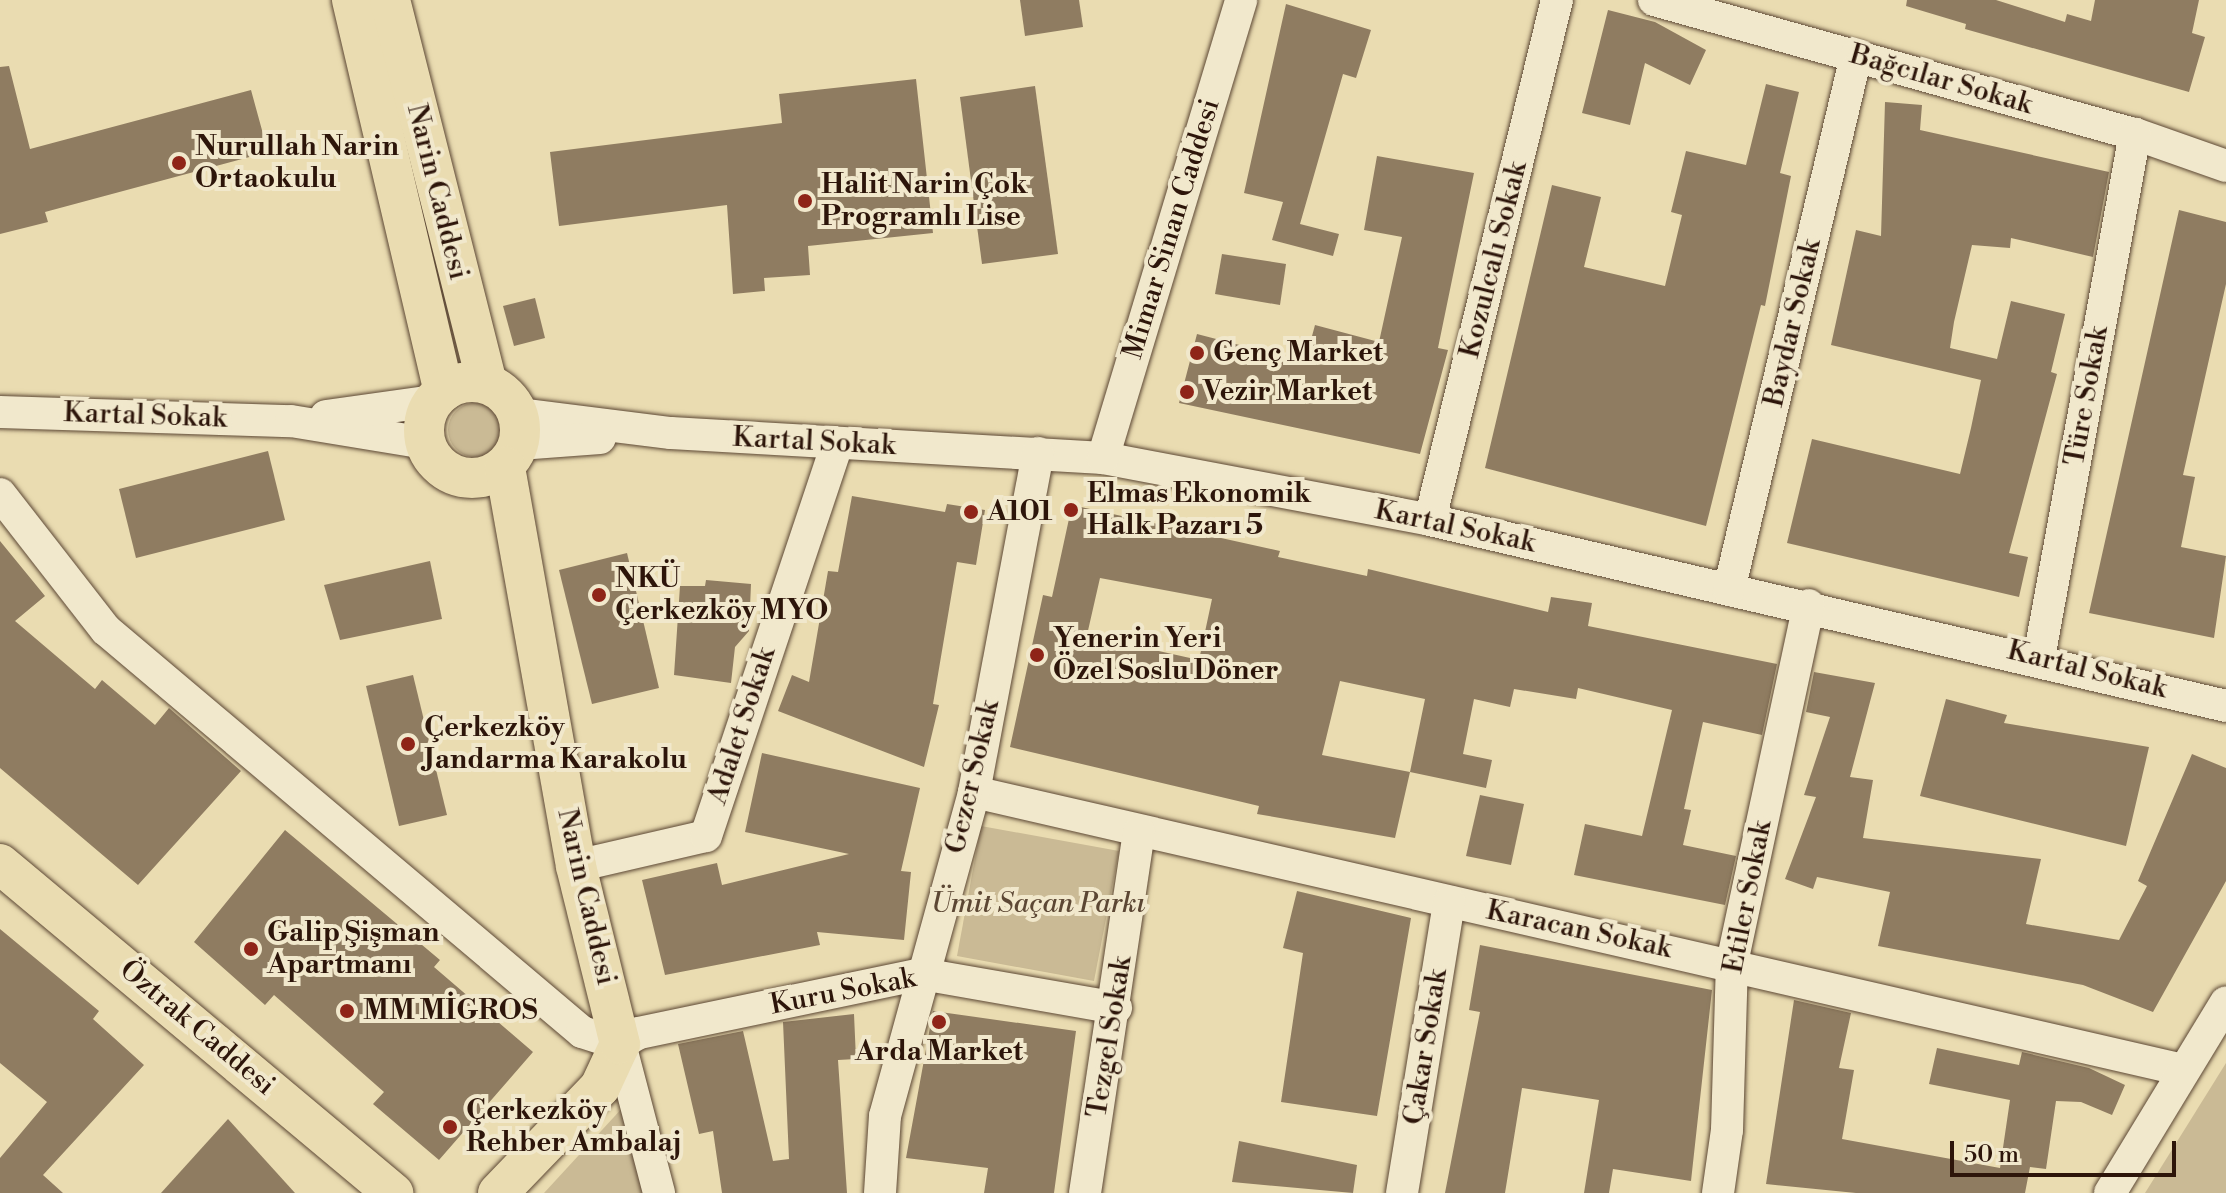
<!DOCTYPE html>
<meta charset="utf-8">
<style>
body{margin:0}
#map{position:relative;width:2226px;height:1193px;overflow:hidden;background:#eadcb1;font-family:"Libre Bodoni",serif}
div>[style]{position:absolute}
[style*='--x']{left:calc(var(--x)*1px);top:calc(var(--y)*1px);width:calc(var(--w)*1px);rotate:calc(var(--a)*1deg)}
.green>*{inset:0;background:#caba95}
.round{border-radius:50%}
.building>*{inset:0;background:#8f7c61}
.roads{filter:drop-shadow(0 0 2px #5c4734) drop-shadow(0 0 2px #5c4734)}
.minor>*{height:32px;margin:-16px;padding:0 16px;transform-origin:16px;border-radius:16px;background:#f1e8cc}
.major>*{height:40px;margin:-20px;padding:0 20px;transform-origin:20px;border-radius:20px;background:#eadcb1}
.major>.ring{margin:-20px;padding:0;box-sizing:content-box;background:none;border:40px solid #eadcb1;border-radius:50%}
.dots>*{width:22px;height:22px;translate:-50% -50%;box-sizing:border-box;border:4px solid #f1e8cc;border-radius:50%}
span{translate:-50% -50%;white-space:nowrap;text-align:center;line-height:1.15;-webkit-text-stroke:8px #f1e8cc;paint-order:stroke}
.street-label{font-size:28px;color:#2d150a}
.poi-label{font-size:28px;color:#2d150a;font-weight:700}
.left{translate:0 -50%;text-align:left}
.park-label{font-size:28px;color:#5c4734;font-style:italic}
.scale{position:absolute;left:1950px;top:1141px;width:226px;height:36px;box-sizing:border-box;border:4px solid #2d150a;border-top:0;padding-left:10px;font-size:24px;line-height:28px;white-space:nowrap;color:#2d150a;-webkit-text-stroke:6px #f1e8cc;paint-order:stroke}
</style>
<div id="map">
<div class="green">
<div class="round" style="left:448px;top:403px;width:54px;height:54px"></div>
<div style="clip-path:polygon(981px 826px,1119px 851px,1094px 981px,957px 956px)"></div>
<div style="clip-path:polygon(2226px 1063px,2226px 1193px,2145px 1193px)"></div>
<div style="clip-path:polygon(625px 1105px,646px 1193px,544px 1193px)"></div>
</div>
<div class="building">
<div style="clip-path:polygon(1020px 0,1079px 0,1083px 27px,1025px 36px)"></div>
<div style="clip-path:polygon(1907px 0,1996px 0,2065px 22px,2067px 14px,2091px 21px,2095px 0,2199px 0,2192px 33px,2205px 37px,2189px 92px,1965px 29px,1966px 24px,1906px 6px)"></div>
<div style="clip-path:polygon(1286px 4px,1371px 30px,1356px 78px,1343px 74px,1300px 224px,1339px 234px,1333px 256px,1272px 240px,1283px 202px,1244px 193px)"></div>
<div style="clip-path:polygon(1608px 10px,1655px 22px,1706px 50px,1690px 85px,1645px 63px,1630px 125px,1582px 113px)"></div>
<div style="clip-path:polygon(9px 66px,30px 149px,251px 90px,268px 152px,45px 212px,48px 222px,0 234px,0 67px)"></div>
<div style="clip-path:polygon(916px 79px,933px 233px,808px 246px,810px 275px,764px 278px,765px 291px,733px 294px,727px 205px,559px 226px,550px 152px,782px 123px,779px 94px)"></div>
<div style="clip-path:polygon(1766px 84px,1799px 92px,1780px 173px,1791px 176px,1765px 306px,1761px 305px,1706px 526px,1485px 468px,1552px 185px,1601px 197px,1584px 267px,1665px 286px,1682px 215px,1671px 212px,1686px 151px,1746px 165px)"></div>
<div style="clip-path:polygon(1035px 86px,1058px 254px,982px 264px,960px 97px)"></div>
<div style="clip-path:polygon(1885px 102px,1922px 105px,1920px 130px,2109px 172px,2093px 257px,2011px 238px,2010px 248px,1972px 245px,1954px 322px,1950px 348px,1997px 359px,2011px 301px,2065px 314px,2051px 372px,2057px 374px,2009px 553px,2028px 557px,2019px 597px,1787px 543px,1812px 439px,1960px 474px,1971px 428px,1981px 380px,1831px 345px,1856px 230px,1881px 236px)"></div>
<div style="clip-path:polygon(1377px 156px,1474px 173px,1438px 348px,1448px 350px,1420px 454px,1179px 403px,1197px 334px,1305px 362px,1315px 325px,1379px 342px,1402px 237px,1364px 230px)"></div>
<div style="clip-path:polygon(2179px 210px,2226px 222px,2226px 284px,2183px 475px,2195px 477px,2181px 547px,2226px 556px,2214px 638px,2089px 613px)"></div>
<div style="clip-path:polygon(1222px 254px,1286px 264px,1280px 305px,1215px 294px)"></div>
<div style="clip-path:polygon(535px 298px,545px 338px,514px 346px,503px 306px)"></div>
<div style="clip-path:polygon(268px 451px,285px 520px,136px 558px,119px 489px)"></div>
<div style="clip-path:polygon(852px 496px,945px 512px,947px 504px,985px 510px,976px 565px,957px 562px,933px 704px,939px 705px,924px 767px,778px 711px,792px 675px,809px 682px,828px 571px,838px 572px)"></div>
<div style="clip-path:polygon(evenodd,1072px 505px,1280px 551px,1278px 557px,1367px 576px,1368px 569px,1548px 612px,1551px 597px,1592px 603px,1588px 626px,1777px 664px,1762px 735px,1703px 722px,1684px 809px,1691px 810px,1683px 845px,1736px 856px,1725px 905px,1574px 875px,1585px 824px,1642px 836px,1672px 710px,1578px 688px,1576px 699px,1514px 689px,1510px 707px,1474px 699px,1463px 754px,1492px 760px,1486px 788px,1410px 772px,1395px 838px,1257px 814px,1259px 806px,1010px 747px,1043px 595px,1052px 597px,1072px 505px,1100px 578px,1212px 599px,1199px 660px,1087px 635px,1100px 578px,1072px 505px,1340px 681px,1425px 699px,1410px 772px,1322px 755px,1340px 681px)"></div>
<div style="clip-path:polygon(0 541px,45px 596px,15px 621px,95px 689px,102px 680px,155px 725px,169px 708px,241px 771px,138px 885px,0 768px)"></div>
<div style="clip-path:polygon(627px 553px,659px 688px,592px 704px,559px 570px)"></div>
<div style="clip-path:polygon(430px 561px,442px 619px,340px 640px,324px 585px)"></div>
<div style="clip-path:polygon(706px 580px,751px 584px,749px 631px,735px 647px,731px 683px,674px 675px,680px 586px,705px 586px)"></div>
<div style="clip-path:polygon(1814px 672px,1875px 683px,1850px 777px,1873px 780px,1863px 838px,2041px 859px,2026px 924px,2119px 940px,2147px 886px,2138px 881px,2192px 754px,2226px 768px,2226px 881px,2153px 1012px,2083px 985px,1878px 946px,1890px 892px,1817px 877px,1813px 889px,1785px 879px,1816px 797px,1804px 795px,1830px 717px,1806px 712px)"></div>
<div style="clip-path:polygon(413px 675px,447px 815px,399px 826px,366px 686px)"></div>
<div style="clip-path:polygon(1946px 699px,2007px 715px,2004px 723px,2149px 747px,2126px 846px,1920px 796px)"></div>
<div style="clip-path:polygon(762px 753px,920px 788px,901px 871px,911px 872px,904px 940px,817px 932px,820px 945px,665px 975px,642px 880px,717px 863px,722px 885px,849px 854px,745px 832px)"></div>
<div style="clip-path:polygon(1480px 795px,1524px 804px,1511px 865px,1466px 856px)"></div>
<div style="clip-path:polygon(285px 830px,440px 960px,434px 967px,533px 1052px,439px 1160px,373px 1104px,384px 1092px,274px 995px,265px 1005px,194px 942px)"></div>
<div style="clip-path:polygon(1297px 891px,1411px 918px,1377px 1116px,1281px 1102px,1303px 953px,1283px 948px)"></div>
<div style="clip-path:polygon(0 929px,99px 1011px,93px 1019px,144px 1065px,43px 1175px,63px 1193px,0 1193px,0 1158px,47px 1102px,0 1063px)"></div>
<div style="clip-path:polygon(1480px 945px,1712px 990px,1691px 1181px,1613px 1169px,1609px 1193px,1584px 1193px,1599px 1100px,1522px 1088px,1505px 1193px,1445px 1193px,1480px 1012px,1469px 1010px)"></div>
<div style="clip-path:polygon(1794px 1000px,1851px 1013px,1839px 1068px,1854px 1070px,1842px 1139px,2000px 1168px,2010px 1100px,1929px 1084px,1937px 1048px,2019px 1065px,2022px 1052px,2089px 1068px,2125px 1085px,2112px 1115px,2081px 1102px,2056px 1101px,2046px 1169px,2030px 1167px,2025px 1193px,1856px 1193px,1766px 1184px)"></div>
<div style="clip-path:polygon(933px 1011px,1076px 1031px,1054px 1193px,984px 1193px,988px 1168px,906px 1158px)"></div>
<div style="clip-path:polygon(854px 1014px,856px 1059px,838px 1060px,847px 1193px,722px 1193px,713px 1131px,699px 1134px,678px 1044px,743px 1031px,773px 1161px,789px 1159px,783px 1022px)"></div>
<div style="clip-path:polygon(228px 1119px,295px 1193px,161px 1193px)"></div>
<div style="clip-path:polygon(1239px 1141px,1357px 1165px,1353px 1193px,1232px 1182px)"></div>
</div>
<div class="roads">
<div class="minor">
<div style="--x:1654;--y:0;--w:499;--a:15.6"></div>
<div style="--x:2135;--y:134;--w:96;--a:19.4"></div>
<div style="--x:0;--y:412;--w:291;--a:1.8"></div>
<div style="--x:291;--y:421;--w:136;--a:9.3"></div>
<div style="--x:518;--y:414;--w:154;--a:7.1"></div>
<div style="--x:671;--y:433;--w:433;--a:3.3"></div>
<div style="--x:1103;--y:458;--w:333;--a:10.7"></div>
<div style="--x:1430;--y:520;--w:817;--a:13.15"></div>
<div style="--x:326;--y:416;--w:108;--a:-8"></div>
<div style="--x:519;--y:444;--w:81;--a:-4.2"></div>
<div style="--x:1103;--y:458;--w:478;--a:-73.2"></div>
<div style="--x:0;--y:494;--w:172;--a:52.1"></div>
<div style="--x:106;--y:630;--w:623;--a:40.18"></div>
<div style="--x:582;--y:1032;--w:40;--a:18"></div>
<div style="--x:1430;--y:520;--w:535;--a:-76.28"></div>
<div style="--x:1729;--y:590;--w:549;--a:-76.62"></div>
<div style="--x:2039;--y:658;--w:533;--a:-79.62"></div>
<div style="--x:974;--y:792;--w:1241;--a:12.95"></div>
<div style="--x:576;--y:866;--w:133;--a:-13"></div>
<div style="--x:706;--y:836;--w:413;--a:-71.5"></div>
<div style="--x:620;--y:1044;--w:22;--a:-30"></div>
<div style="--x:639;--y:1033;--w:289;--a:-11.8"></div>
<div style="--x:922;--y:974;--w:197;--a:9.9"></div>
<div style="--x:620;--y:1044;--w:154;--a:75.3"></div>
<div style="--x:880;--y:1193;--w:77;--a:-86.3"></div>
<div style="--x:885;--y:1116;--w:336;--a:-74.6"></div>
<div style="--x:974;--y:792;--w:345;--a:-79.3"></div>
<div style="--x:1085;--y:1193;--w:365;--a:-81.5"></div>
<div style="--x:1402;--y:1193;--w:295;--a:-80.8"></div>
<div style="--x:1718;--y:1193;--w:64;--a:-81.9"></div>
<div style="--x:1727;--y:1130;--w:167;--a:-88.3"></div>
<div style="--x:1732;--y:963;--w:366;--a:-77.9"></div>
<div style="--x:2110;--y:1193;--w:223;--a:-58.7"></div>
</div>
<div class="major">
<div style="--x:352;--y:0;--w:402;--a:76.8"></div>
<div style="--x:390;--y:0;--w:395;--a:75.8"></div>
<div class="ring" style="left:424px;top:382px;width:56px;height:56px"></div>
<div style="--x:0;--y:864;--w:513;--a:39.93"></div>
<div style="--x:498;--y:1193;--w:147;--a:-46.1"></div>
<div style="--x:600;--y:1087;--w:47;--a:-65.1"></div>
<div style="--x:620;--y:1044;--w:183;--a:-103.9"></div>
<div style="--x:576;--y:866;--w:406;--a:-100.1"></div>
</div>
</div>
<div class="dots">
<div style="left:179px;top:163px;background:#8f2418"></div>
<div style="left:805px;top:201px;background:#8f2418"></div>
<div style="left:1197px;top:353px;background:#8f2418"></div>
<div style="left:1187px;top:392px;background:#8f2418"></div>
<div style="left:1071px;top:510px;background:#8f2418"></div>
<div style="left:971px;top:512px;background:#8f2418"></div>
<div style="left:599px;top:595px;background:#8f2418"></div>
<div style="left:1037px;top:655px;background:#8f2418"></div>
<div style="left:408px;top:744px;background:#8f2418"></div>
<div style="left:251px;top:949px;background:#8f2418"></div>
<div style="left:347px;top:1011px;background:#8f2418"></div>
<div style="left:939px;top:1022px;background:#8f2418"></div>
<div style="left:450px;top:1127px;background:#8f2418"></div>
</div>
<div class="street-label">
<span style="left:1941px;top:80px;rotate:16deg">Bağcılar Sokak</span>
<span style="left:437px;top:192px;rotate:76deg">Narin Caddesi</span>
<span style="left:1172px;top:229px;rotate:-73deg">Mimar Sinan Caddesi</span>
<span style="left:1494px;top:260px;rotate:-76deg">Kozulcalı Sokak</span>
<span style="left:1793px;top:323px;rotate:-77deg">Baydar Sokak</span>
<span style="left:2087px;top:396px;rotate:-80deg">Türe Sokak</span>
<span style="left:145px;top:416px;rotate:2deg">Kartal Sokak</span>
<span style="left:814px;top:442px;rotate:3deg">Kartal Sokak</span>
<span style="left:1455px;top:527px;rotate:12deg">Kartal Sokak</span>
<span style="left:2087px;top:670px;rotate:14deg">Kartal Sokak</span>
<span style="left:742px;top:726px;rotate:-72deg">Adalet Sokak</span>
<span style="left:973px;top:777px;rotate:-77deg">Gezer Sokak</span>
<span style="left:586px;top:897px;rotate:77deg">Narin Caddesi</span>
<span style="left:1748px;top:897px;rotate:-79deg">Etiler Sokak</span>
<span style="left:1579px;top:930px;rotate:12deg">Karacan Sokak</span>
<span style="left:843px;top:992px;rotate:-11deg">Kuru Sokak</span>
<span style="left:197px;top:1028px;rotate:40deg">Öztrak Caddesi</span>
<span style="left:1110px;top:1037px;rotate:-81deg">Tezgel Sokak</span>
<span style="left:1426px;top:1047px;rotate:-81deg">Çakar Sokak</span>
</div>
<div class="poi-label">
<span class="left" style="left:195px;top:163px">Nurullah Narin<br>Ortaokulu</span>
<span class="left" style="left:821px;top:201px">Halit Narin Çok<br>Programlı Lise</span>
<span class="left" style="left:1213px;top:353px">Genç Market</span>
<span class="left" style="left:1203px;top:392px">Vezir Market</span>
<span class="left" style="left:1087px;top:510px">Elmas Ekonomik<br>Halk Pazarı 5</span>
<span class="left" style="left:987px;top:512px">A101</span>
<span class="left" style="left:615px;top:595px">NKÜ<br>Çerkezköy MYO</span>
<span class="left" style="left:1053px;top:655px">Yenerin Yeri<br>Özel Soslu Döner</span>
<span class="left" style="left:424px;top:744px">Çerkezköy<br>Jandarma Karakolu</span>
<span class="left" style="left:267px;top:949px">Galip Şişman<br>Apartmanı</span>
<span class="left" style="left:363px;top:1011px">MM MİGROS</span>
<span style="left:939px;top:1052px">Arda Market</span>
<span class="left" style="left:466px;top:1127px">Çerkezköy<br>Rehber Ambalaj</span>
</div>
<div class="park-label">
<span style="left:1038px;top:904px">Ümit Saçan Parkı</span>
</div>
<div class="scale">50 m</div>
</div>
